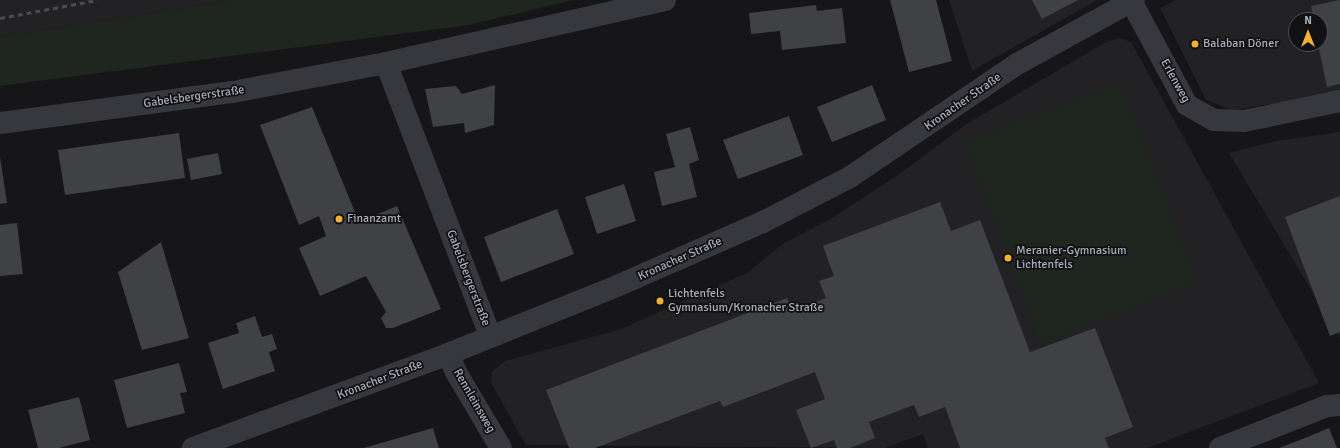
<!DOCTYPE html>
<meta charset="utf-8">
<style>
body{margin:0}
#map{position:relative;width:1340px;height:448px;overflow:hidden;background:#161618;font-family:Signika,sans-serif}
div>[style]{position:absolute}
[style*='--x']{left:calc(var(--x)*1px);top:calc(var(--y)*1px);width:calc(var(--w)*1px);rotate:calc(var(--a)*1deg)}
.built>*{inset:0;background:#222225}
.green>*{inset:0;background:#1e261f}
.building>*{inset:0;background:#404145}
.minor>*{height:22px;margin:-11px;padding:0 11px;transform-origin:11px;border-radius:11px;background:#37383d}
.rail>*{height:3px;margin-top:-1.5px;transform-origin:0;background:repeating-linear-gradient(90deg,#4a4c52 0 5px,transparent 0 9px)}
.dots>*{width:11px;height:11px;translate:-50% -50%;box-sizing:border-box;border:2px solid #111113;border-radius:50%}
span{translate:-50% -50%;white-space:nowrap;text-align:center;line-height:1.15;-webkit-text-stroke:3.5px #111113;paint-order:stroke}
.poi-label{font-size:12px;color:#a8adb8}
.left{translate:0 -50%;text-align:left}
.street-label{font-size:12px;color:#a8adb8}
.north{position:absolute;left:1288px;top:12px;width:40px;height:40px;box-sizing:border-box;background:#111113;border:1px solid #4d4f55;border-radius:50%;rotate:0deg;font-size:11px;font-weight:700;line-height:16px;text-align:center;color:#a8adb8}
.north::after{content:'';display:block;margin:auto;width:14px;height:18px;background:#f2b134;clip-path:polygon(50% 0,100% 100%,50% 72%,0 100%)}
</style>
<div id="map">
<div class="built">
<div style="clip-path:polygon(0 0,235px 0,0 37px)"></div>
<div style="clip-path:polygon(949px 0,1097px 0,972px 71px)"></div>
<div style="clip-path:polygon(evenodd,1177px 0,1340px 0,1340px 93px,1232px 110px,1206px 100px,1160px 8px,1177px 0,1296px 20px,1320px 20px,1320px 44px,1296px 44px,1296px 20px)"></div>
<div style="clip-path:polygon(1121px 38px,1131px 42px,1319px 383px,1147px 448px,928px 448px,923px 434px,885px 448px,526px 445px,491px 383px,492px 372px,505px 361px,621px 329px,747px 273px,784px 243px,829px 220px,898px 175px,965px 125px,1108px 41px)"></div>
<div style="clip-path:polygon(1340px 132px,1340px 338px,1229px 153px,1276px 141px)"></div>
</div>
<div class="green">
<div style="clip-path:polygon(235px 0,573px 0,469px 25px,0 86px,0 37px)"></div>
<div style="clip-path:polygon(1121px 82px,1198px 283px,1041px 343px,964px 141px)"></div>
</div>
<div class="building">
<div style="clip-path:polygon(890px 0,936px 0,952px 61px,909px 72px)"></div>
<div style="clip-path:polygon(1032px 0,1078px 0,1042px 19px)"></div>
<div style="clip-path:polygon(1340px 0,1340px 84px,1327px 87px,1318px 44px,1320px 20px,1314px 20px,1311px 6px)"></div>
<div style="clip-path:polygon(816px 5px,817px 11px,842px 8px,846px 43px,782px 50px,780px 31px,751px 34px,749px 13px)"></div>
<div style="clip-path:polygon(495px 85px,494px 125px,465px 133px,464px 123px,433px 127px,425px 89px,456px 86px,462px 94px)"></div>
<div style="clip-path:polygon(872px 85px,886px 120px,832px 142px,817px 107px)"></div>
<div style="clip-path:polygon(312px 107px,359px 222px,397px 206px,441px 309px,393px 328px,386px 328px,381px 318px,386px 312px,366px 276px,320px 296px,299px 248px,326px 236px,319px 216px,299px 225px,260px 125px)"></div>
<div style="clip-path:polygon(789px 116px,803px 155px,738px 179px,723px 140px)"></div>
<div style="clip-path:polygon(690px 127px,699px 160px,689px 164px,697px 197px,662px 206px,654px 172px,675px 167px,666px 134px)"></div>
<div style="clip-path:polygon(179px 133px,185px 178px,65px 195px,58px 150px)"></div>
<div style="clip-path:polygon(218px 153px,222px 174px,191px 180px,187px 159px)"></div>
<div style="clip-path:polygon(0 157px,7px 203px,0 204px)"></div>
<div style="clip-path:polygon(624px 184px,636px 221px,597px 234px,585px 197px)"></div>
<div style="clip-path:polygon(1340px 196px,1340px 332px,1330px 336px,1285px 217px)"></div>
<div style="clip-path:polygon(940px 202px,951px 231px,980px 220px,1030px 352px,1095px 328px,1133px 427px,1105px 438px,1109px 448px,960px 448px,945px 407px,919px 417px,914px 405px,869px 422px,875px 438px,850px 448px,837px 448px,834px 440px,811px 448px,796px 410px,825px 399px,815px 372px,723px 407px,720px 401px,595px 448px,569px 448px,546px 390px,787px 298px,792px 311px,826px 298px,819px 281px,834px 276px,823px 246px)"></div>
<div style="clip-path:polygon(557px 209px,574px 254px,501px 282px,484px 237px)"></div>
<div style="clip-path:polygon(17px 223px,23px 274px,0 276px,0 225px)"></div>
<div style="clip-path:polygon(161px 242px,189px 338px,142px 350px,118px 272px)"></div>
<div style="clip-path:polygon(255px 316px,262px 337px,272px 334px,277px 349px,269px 352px,275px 371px,223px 389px,208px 343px,239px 333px,236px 323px)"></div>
<div style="clip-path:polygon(179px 363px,187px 392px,180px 393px,185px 413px,127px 428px,114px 380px)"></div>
<div style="clip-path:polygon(79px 397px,90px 440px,59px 448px,38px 448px,28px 410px)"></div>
<div style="clip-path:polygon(433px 428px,439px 448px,364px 448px)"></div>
<div style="clip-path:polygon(1329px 428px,1337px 448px,1279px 448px,1305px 438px)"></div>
</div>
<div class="minor">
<div style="--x:1131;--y:1;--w:118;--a:61.7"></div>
<div style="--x:1187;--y:105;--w:31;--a:29"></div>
<div style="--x:1214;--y:120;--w:30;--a:2"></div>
<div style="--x:1244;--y:121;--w:98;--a:-11.8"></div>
<div style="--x:386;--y:63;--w:292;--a:69.1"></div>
<div style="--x:0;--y:123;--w:235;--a:-7.6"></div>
<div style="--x:233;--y:92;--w:156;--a:-10.7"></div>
<div style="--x:386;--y:63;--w:286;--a:-12.7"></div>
<div style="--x:448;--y:354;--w:22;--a:66"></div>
<div style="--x:457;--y:374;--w:86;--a:59.3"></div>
<div style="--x:193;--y:448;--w:272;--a:-20.2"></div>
<div style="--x:448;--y:354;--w:182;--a:-21.9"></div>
<div style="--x:617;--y:286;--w:159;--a:-23.7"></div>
<div style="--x:763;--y:222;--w:98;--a:-27.3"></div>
<div style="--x:850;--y:177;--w:202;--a:-34.1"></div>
<div style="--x:1017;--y:64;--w:133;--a:-28.7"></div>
<div style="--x:1220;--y:448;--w:115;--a:-21.4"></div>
<div style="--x:1327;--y:406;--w:13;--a:-4"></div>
</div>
<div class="rail">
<div style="--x:0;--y:18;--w:99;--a:-10.5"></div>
</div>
<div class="dots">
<div style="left:1195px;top:44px;background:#f2b134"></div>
<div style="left:339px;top:219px;background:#f2b134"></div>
<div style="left:1008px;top:258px;background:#f2b134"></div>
<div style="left:660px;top:301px;background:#f2b134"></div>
</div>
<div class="poi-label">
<span class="left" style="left:1203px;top:44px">Balaban Döner</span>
<span class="left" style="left:347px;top:219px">Finanzamt</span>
<span class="left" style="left:1016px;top:258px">Meranier-Gymnasium<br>Lichtenfels</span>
<span class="left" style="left:668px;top:301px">Lichtenfels<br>Gymnasium/Kronacher Straße</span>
</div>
<div class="street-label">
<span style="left:1175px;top:81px;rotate:61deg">Erlenweg</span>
<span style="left:194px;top:97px;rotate:-8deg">Gabelsbergerstraße</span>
<span style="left:963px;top:102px;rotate:-35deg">Kronacher Straße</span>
<span style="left:680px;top:259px;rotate:-24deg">Kronacher Straße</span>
<span style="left:468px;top:278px;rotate:69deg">Gabelsbergerstraße</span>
<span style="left:380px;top:380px;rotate:-21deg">Kronacher Straße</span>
<span style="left:474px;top:401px;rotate:60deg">Rennleinsweg</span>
</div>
<div class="north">N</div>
</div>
